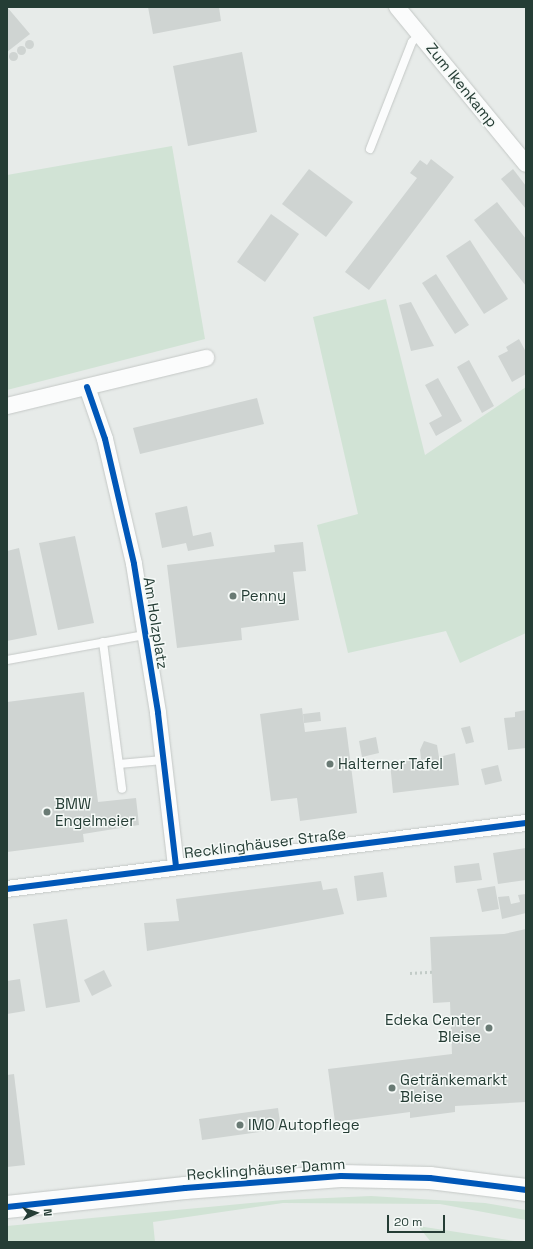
<!DOCTYPE html>
<meta charset="utf-8">
<style>
body{margin:0}
#map{position:relative;width:533px;height:1249px;overflow:hidden;background:#e7ebe9;font-family:"Space Grotesk",sans-serif}
div>[style]{position:absolute}
[style*='--x']{left:calc(var(--x)*1px);top:calc(var(--y)*1px);width:calc(var(--w)*1px);rotate:calc(var(--a)*1deg)}
.green>*{inset:0;background:#d1e3d5}
.building>*{inset:0;background:#cfd4d2}
.round{border-radius:50%}
.path>*{height:2.5px;margin-top:-1.25px;transform-origin:0;background:repeating-linear-gradient(90deg,#c2cbc7 0 2px,transparent 0 5px)}
.roads{filter:drop-shadow(0 0 1px #c4c8c6) drop-shadow(0 0 1px #c4c8c6)}
.lane>*{height:8px;margin:-4px;padding:0 4px;transform-origin:4px;border-radius:4px;background:#fbfcfc}
.street>*{height:16px;margin:-8px;padding:0 8px;transform-origin:8px;border-radius:8px;background:#fbfcfc}
.secondary>*{height:22px;margin:-11px;padding:0 11px;transform-origin:11px;border-radius:11px;background:#fbfcfc}
.cycleway>*{height:6px;margin:-3px;padding:0 3px;transform-origin:3px;border-radius:3px;background:#0057b8}
.dots>*{width:11px;height:11px;translate:-50% -50%;box-sizing:border-box;border:2px solid #f5f9f7;border-radius:50%}
span{translate:-50% -50%;white-space:nowrap;text-align:center;line-height:1.15;-webkit-text-stroke:3px #f5f9f7;paint-order:stroke}
.street-label{font-size:15px;color:#253d35}
.poi-label{font-size:15px;color:#253d35}
.left{translate:0 -50%;text-align:left}
.right{translate:-100% -50%;text-align:right}
.frame{position:absolute;inset:0;border:8px solid #253d35;pointer-events:none}
.north{position:absolute;left:16px;top:1193px;width:40px;height:40px;-webkit-text-stroke:3px #f5f9f7;paint-order:stroke;rotate:87deg;font-size:11px;font-weight:700;line-height:16px;text-align:center;color:#253d35}
.north::after{content:'';display:block;margin:auto;width:14px;height:18px;background:#253d35;clip-path:polygon(50% 0,100% 100%,50% 72%,0 100%)}
.scale{position:absolute;left:387px;top:1215px;width:58px;height:18px;box-sizing:border-box;border:2px solid #253d35;border-top:0;padding-left:5px;font-size:12px;line-height:14px;white-space:nowrap;color:#253d35;-webkit-text-stroke:3px #f5f9f7;paint-order:stroke}
</style>
<div id="map">
<div class="green">
<div style="clip-path:polygon(172px 146px,205px 339px,7px 390px,7px 175px)"></div>
<div style="clip-path:polygon(386px 299px,425px 455px,526px 387px,526px 633px,460px 663px,446px 631px,348px 653px,317px 525px,358px 514px,313px 317px)"></div>
<div style="clip-path:polygon(371px 1196px,485px 1203px,526px 1210px,526px 1220px,440px 1204px,283px 1203px,153px 1222px,155px 1242px,7px 1242px,7px 1226px,283px 1200px)"></div>
<div style="clip-path:polygon(418px 1226px,521px 1242px,431px 1242px)"></div>
</div>
<div class="building">
<div style="clip-path:polygon(7px 7px,30px 34px,7px 52px)"></div>
<div style="clip-path:polygon(148px 7px,219px 7px,221px 21px,153px 34px)"></div>
<div class="round" style="left:24.5px;top:39.5px;width:9px;height:9px"></div>
<div class="round" style="left:16.5px;top:45.5px;width:9px;height:9px"></div>
<div class="round" style="left:8.5px;top:51.5px;width:9px;height:9px"></div>
<div style="clip-path:polygon(242px 52px,257px 132px,188px 146px,173px 66px)"></div>
<div style="clip-path:polygon(431px 159px,454px 177px,369px 290px,345px 272px,417px 178px,410px 173px,420px 160px,427px 165px)"></div>
<div style="clip-path:polygon(309px 169px,353px 202px,326px 237px,282px 204px)"></div>
<div style="clip-path:polygon(513px 169px,526px 186px,526px 209px,501px 179px)"></div>
<div style="clip-path:polygon(497px 202px,526px 239px,526px 286px,474px 220px)"></div>
<div style="clip-path:polygon(271px 214px,299px 234px,265px 282px,237px 262px)"></div>
<div style="clip-path:polygon(470px 240px,508px 299px,484px 314px,446px 256px)"></div>
<div style="clip-path:polygon(436px 274px,469px 325px,455px 334px,422px 283px)"></div>
<div style="clip-path:polygon(411px 302px,434px 346px,411px 351px,399px 305px)"></div>
<div style="clip-path:polygon(519px 339px,526px 352px,526px 374px,512px 382px,498px 356px,508px 351px,506px 347px)"></div>
<div style="clip-path:polygon(469px 360px,494px 406px,482px 413px,457px 367px)"></div>
<div style="clip-path:polygon(438px 378px,462px 421px,436px 436px,429px 423px,442px 416px,425px 385px)"></div>
<div style="clip-path:polygon(257px 398px,264px 424px,140px 454px,133px 428px)"></div>
<div style="clip-path:polygon(187px 506px,193px 536px,211px 532px,214px 546px,188px 551px,186px 543px,162px 548px,155px 513px)"></div>
<div style="clip-path:polygon(75px 536px,94px 623px,58px 630px,39px 543px)"></div>
<div style="clip-path:polygon(303px 542px,306px 571px,293px 572px,299px 620px,241px 628px,242px 640px,177px 648px,167px 565px,275px 552px,274px 545px)"></div>
<div style="clip-path:polygon(19px 548px,37px 635px,7px 641px,7px 551px)"></div>
<div style="clip-path:polygon(84px 692px,98px 802px,136px 798px,139px 825px,83px 834px,84px 842px,7px 852px,7px 702px)"></div>
<div style="clip-path:polygon(302px 708px,305px 732px,346px 727px,357px 813px,300px 821px,297px 798px,271px 801px,260px 714px)"></div>
<div style="clip-path:polygon(526px 710px,526px 748px,508px 750px,504px 718px,515px 717px,515px 712px)"></div>
<div style="clip-path:polygon(320px 712px,321px 721px,304px 723px,303px 714px)"></div>
<div style="clip-path:polygon(470px 726px,474px 742px,466px 744px,461px 728px)"></div>
<div style="clip-path:polygon(376px 737px,379px 753px,362px 757px,359px 741px)"></div>
<div style="clip-path:polygon(424px 741px,437px 745px,439px 757px,455px 753px,459px 785px,393px 793px,390px 763px,421px 759px,420px 750px)"></div>
<div style="clip-path:polygon(498px 765px,502px 781px,485px 785px,481px 769px)"></div>
<div style="clip-path:polygon(526px 848px,526px 880px,498px 884px,493px 853px)"></div>
<div style="clip-path:polygon(479px 863px,482px 880px,456px 883px,454px 866px)"></div>
<div style="clip-path:polygon(383px 872px,387px 897px,357px 901px,354px 876px)"></div>
<div style="clip-path:polygon(321px 881px,323px 890px,337px 888px,344px 914px,147px 951px,144px 923px,179px 921px,176px 899px)"></div>
<div style="clip-path:polygon(495px 886px,499px 909px,482px 912px,477px 889px)"></div>
<div style="clip-path:polygon(526px 894px,526px 913px,502px 919px,498px 897px,509px 896px,511px 904px,520px 902px,518px 895px)"></div>
<div style="clip-path:polygon(67px 919px,80px 1002px,46px 1008px,33px 924px)"></div>
<div style="clip-path:polygon(526px 929px,526px 1102px,455px 1106px,455px 1112px,410px 1118px,410px 1112px,335px 1122px,328px 1069px,452px 1054px,450px 1002px,433px 1003px,430px 937px,504px 934px)"></div>
<div style="clip-path:polygon(104px 970px,112px 986px,92px 996px,84px 980px)"></div>
<div style="clip-path:polygon(20px 979px,25px 1011px,7px 1014px,7px 981px)"></div>
<div style="clip-path:polygon(14px 1074px,25px 1165px,7px 1167px,7px 1075px)"></div>
<div style="clip-path:polygon(278px 1108px,281px 1129px,202px 1140px,199px 1119px)"></div>
</div>
<div class="path">
<div style="--x:410;--y:973;--w:22;--a:-3"></div>
</div>
<div class="roads">
<div class="lane">
<div style="--x:370;--y:149;--w:115;--a:-68.6"></div>
<div style="--x:412;--y:42;--w:13;--a:-45"></div>
<div style="--x:103;--y:642;--w:148;--a:82.6"></div>
<div style="--x:7;--y:660;--w:140;--a:-10.3"></div>
<div style="--x:119;--y:764;--w:44;--a:-5.2"></div>
</div>
<div class="street">
<div style="--x:397;--y:7;--w:203;--a:50.6"></div>
<div style="--x:87;--y:387;--w:55;--a:70.9"></div>
<div style="--x:105;--y:439;--w:128;--a:76.9"></div>
<div style="--x:134;--y:564;--w:151;--a:80.8"></div>
<div style="--x:158;--y:713;--w:155;--a:83.3"></div>
<div style="--x:7;--y:406;--w:205;--a:-13.6"></div>
<div style="--x:7;--y:889;--w:523;--a:-7.25"></div>
</div>
<div class="secondary">
<div style="--x:7;--y:1207;--w:179;--a:-6.1"></div>
<div style="--x:185;--y:1188;--w:156;--a:-4.4"></div>
<div style="--x:341;--y:1176;--w:89;--a:1.3"></div>
<div style="--x:430;--y:1178;--w:97;--a:7.1"></div>
</div>
</div>
<div class="cycleway">
<div style="--x:87;--y:387;--w:55;--a:70.9"></div>
<div style="--x:105;--y:439;--w:128;--a:76.9"></div>
<div style="--x:134;--y:564;--w:151;--a:80.8"></div>
<div style="--x:158;--y:713;--w:155;--a:83.3"></div>
<div style="--x:7;--y:889;--w:523;--a:-7.25"></div>
<div style="--x:7;--y:1207;--w:179;--a:-6.1"></div>
<div style="--x:185;--y:1188;--w:156;--a:-4.4"></div>
<div style="--x:341;--y:1176;--w:89;--a:1.3"></div>
<div style="--x:430;--y:1178;--w:97;--a:7.1"></div>
</div>
<div class="dots">
<div style="left:233px;top:596px;background:#697a74"></div>
<div style="left:330px;top:764px;background:#697a74"></div>
<div style="left:47px;top:812px;background:#697a74"></div>
<div style="left:489px;top:1028px;background:#697a74"></div>
<div style="left:392px;top:1088px;background:#697a74"></div>
<div style="left:240px;top:1125px;background:#697a74"></div>
</div>
<div class="street-label">
<span style="left:462px;top:85px;rotate:51deg">Zum Ikenkamp</span>
<span style="left:156px;top:623px;rotate:81deg">Am Holzplatz</span>
<span style="left:265px;top:843px;rotate:-7deg">Recklinghäuser Straße</span>
<span style="left:266px;top:1169px;rotate:-4deg">Recklinghäuser Damm</span>
</div>
<div class="poi-label">
<span class="left" style="left:241px;top:596px">Penny</span>
<span class="left" style="left:338px;top:764px">Halterner Tafel</span>
<span class="left" style="left:55px;top:812px">BMW<br>Engelmeier</span>
<span class="right" style="left:481px;top:1028px">Edeka Center<br>Bleise</span>
<span class="left" style="left:400px;top:1088px">Getränkemarkt<br>Bleise</span>
<span class="left" style="left:248px;top:1125px">IMO Autopflege</span>
</div>
<div class="frame"></div>
<div class="north">N</div>
<div class="scale">20 m</div>
</div>
